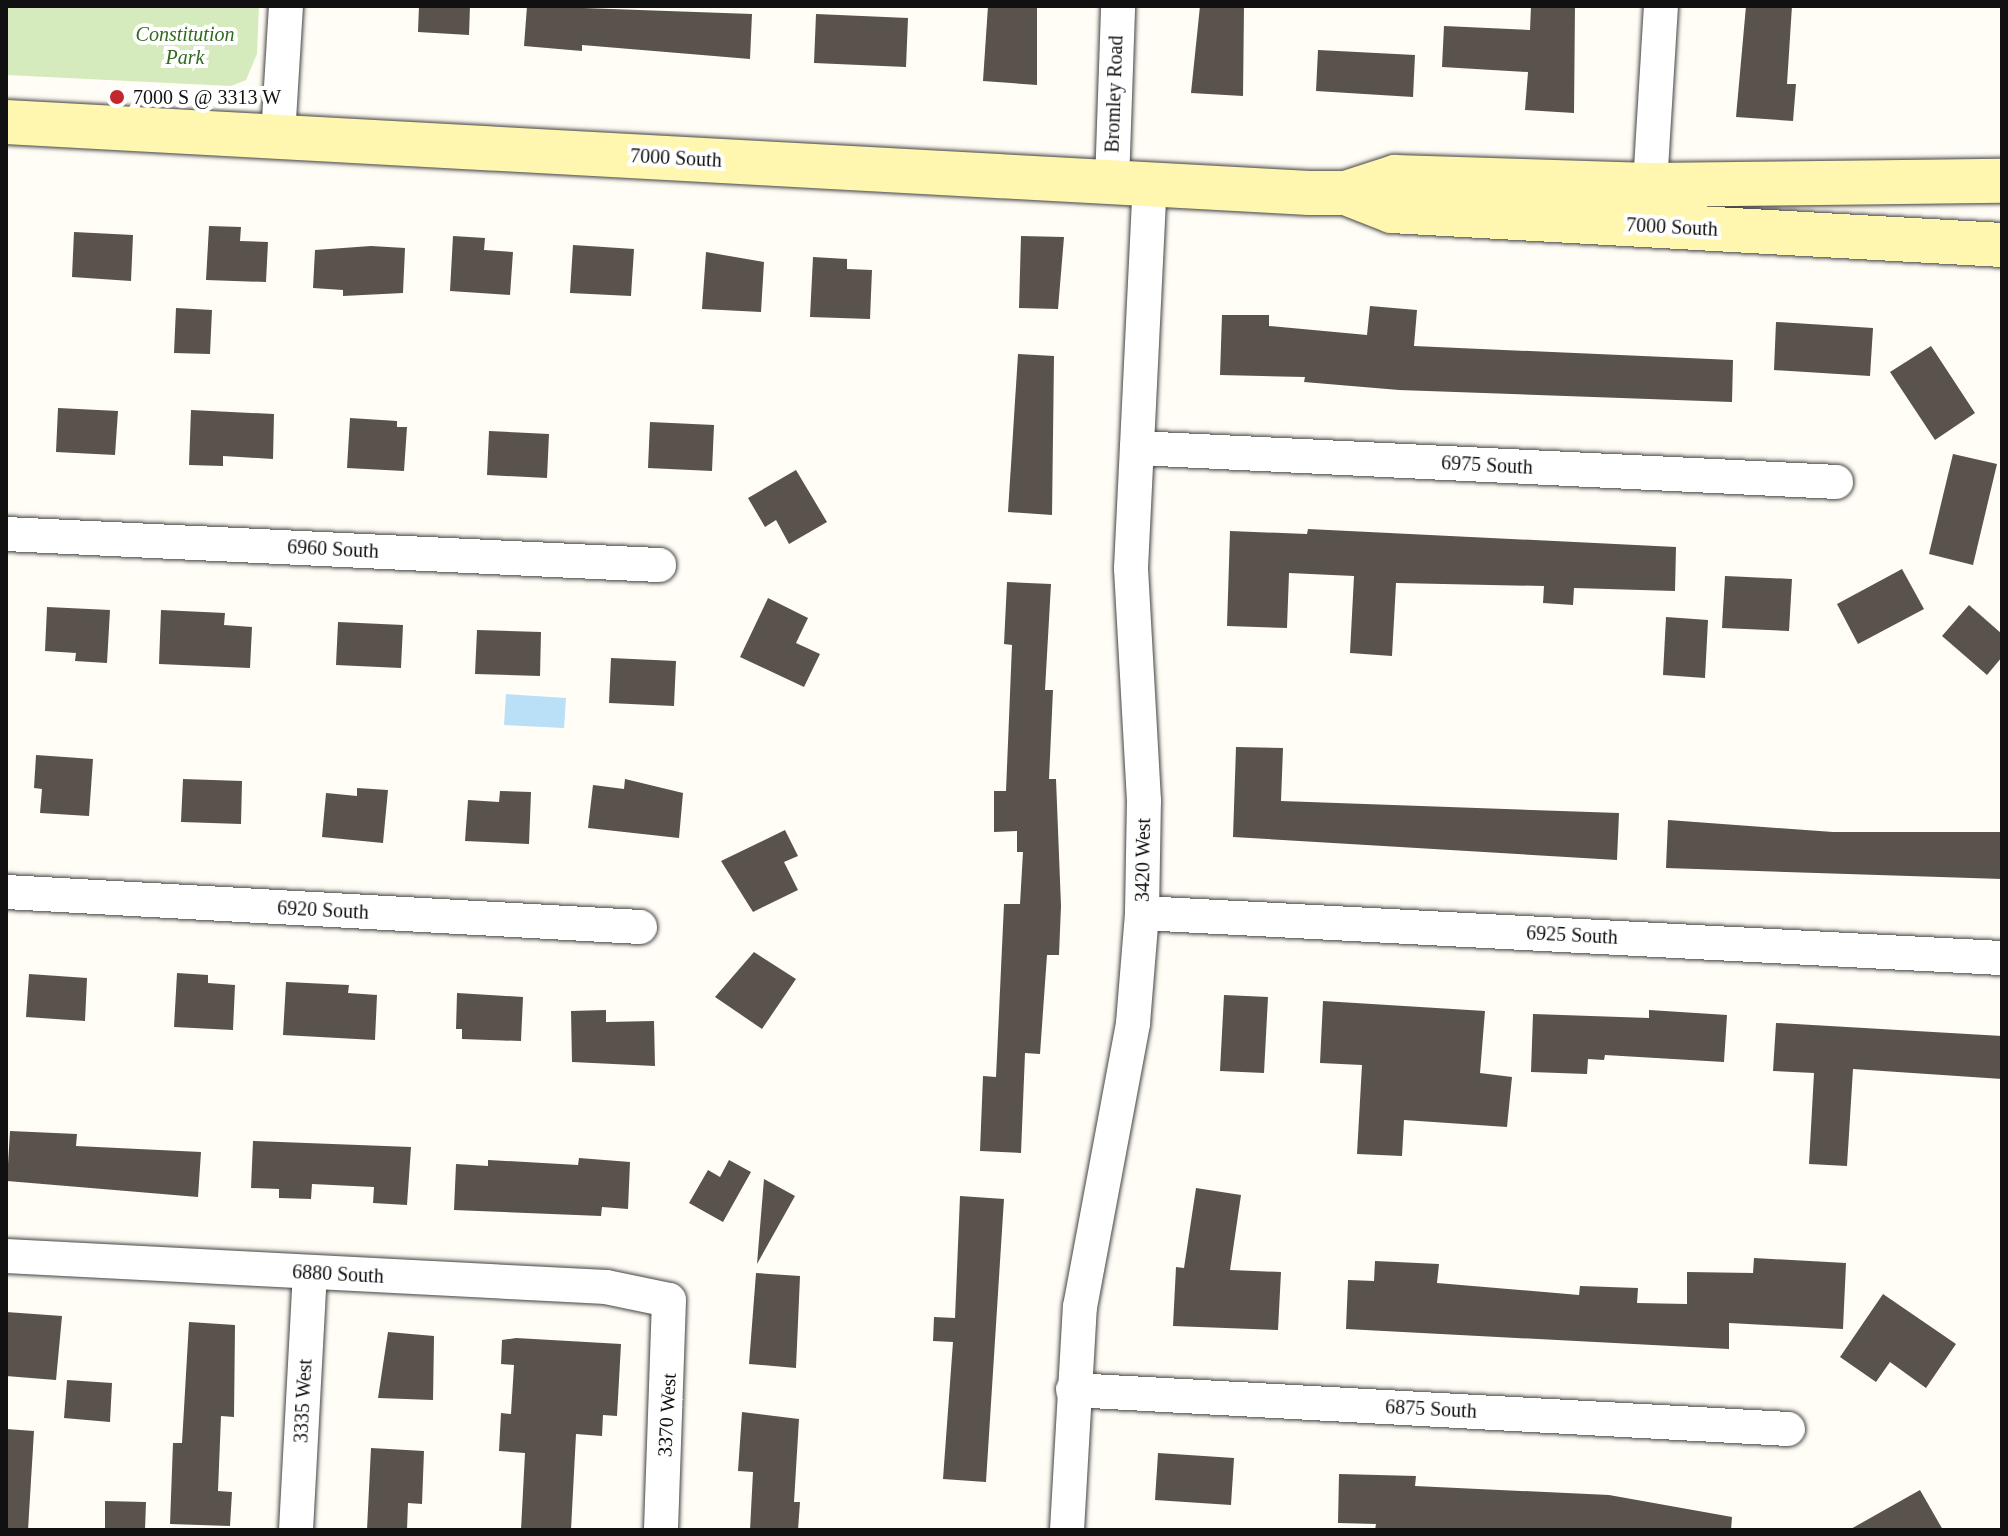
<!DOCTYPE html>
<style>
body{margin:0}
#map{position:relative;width:2008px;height:1536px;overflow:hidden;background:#fffdf5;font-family:Georgia,serif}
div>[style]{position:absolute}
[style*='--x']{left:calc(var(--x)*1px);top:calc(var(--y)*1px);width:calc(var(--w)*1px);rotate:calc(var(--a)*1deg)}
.green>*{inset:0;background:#d5ebbd}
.water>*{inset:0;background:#b9e0f7}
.building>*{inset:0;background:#5a524d}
.roads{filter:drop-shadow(0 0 2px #444) drop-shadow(0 0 2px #444)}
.street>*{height:34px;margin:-17px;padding:0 17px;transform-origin:17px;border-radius:17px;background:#fff}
.secondary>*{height:44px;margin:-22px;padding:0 22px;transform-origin:22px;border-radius:22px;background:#fff6b0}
.dots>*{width:22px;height:22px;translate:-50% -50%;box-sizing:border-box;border:4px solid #fff;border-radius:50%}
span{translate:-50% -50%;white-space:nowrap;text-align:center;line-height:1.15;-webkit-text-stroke:8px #fff;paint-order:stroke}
.park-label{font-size:20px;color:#2f6b1f;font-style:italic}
.street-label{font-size:20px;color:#111}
.poi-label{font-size:20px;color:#111}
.left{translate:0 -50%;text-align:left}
.frame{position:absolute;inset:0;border:8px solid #111;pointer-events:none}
</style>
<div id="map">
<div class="green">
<div style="clip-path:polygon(6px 6px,259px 6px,257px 54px,246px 80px,231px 86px,6px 75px)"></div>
</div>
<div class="water">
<div style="clip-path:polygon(506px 694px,566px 698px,564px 728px,504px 725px)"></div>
</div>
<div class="building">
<div style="clip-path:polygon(419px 6px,470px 6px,469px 35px,418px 32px)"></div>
<div style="clip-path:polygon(527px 6px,752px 14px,750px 59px,582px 45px,582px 51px,524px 46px)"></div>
<div style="clip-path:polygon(988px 6px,1037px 6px,1037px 85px,983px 81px)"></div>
<div style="clip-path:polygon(1200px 6px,1244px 6px,1243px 96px,1191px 93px)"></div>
<div style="clip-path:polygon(1531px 6px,1575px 6px,1574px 113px,1525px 110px,1528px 72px,1442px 67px,1444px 26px,1530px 30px)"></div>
<div style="clip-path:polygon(1746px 6px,1792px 6px,1787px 84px,1796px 84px,1793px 121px,1736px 117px)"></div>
<div style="clip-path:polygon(816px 14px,908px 18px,906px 67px,814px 63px)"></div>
<div style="clip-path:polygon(1318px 50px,1415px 55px,1413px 97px,1316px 91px)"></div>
<div style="clip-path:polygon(209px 226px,241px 227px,240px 241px,268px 242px,266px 282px,206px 280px)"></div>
<div style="clip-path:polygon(74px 232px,133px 235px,131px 281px,72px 277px)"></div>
<div style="clip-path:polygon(453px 236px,485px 238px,484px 250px,513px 252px,510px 295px,450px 291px)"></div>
<div style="clip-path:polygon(1021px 236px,1064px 237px,1058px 309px,1019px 308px)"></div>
<div style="clip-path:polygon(573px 245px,634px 249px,631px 296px,570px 293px)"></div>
<div style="clip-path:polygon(371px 246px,405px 248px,403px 293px,343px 296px,343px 290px,313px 288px,315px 250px)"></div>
<div style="clip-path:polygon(706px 252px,764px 262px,761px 312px,702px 309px)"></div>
<div style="clip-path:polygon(813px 257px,847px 259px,847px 269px,872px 270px,870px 319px,810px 317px)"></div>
<div style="clip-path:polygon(1370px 306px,1417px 310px,1414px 346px,1733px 360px,1732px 402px,1399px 390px,1304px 382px,1305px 377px,1220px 375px,1222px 315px,1269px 315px,1269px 326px,1367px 335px)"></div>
<div style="clip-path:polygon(176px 308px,212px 310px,210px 354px,174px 353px)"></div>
<div style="clip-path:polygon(1776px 322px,1873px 328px,1870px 376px,1774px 370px)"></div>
<div style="clip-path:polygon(1931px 346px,1975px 413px,1935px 440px,1890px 372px)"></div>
<div style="clip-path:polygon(1018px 354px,1054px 356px,1052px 515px,1008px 512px)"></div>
<div style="clip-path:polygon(58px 408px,118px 411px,115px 455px,56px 452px)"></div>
<div style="clip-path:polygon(191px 410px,274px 414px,273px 459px,223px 456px,223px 466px,189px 465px)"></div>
<div style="clip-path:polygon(350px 418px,397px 421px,397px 427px,407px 427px,404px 471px,347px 468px)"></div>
<div style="clip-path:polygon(650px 422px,714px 425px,712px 471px,648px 468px)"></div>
<div style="clip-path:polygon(489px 431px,549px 434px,547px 478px,487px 475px)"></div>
<div style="clip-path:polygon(1953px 454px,1997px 464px,1973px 565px,1929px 554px)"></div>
<div style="clip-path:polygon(796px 470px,827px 522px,789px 544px,776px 520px,765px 527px,748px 498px)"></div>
<div style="clip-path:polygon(1308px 529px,1676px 547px,1675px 591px,1574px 588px,1573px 605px,1543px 603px,1544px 586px,1396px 583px,1392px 656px,1350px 653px,1354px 576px,1289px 573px,1287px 628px,1227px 626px,1230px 531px,1307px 534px)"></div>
<div style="clip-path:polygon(1902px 569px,1924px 609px,1858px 644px,1837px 604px)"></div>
<div style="clip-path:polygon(1725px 576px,1792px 579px,1789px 631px,1722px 628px)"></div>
<div style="clip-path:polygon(1007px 582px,1051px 584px,1045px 690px,1053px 690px,1049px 779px,1056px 779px,1061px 906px,1059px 955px,1047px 955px,1040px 1054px,1025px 1053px,1021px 1153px,980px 1151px,983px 1076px,996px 1077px,1004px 904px,1020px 904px,1023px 852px,1017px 852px,1017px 831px,994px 832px,994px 791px,1006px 791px,1012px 645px,1004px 644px)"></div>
<div style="clip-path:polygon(768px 598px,808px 618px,796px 643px,820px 654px,804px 687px,740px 657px)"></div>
<div style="clip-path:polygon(1969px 605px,2002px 634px,2002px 657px,1987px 675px,1942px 636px)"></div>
<div style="clip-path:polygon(47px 607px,110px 610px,107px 663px,75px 661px,76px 653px,45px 651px)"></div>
<div style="clip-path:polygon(161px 610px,225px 613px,224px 625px,252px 627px,250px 668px,159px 664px)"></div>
<div style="clip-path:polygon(1666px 617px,1708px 620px,1705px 678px,1663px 675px)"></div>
<div style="clip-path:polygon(338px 622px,403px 625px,401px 668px,336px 665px)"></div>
<div style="clip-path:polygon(477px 630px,541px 632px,540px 676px,475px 674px)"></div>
<div style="clip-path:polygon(611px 658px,676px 661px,674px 706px,609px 703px)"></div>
<div style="clip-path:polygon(1236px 747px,1283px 748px,1281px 801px,1619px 813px,1617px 860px,1233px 837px)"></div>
<div style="clip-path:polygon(36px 755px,93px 759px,89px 816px,40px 813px,42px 789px,34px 788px)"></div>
<div style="clip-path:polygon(183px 779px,242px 781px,241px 824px,181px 822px)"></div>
<div style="clip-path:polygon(625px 779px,683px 793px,679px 838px,588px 828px,593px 785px,624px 789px)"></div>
<div style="clip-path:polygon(357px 788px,388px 790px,383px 843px,322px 837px,326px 793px,357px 796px)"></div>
<div style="clip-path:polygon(500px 791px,531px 792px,529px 844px,465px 841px,468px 800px,499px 802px)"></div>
<div style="clip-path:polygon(1668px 820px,1833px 832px,2002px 832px,2002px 879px,1666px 868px)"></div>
<div style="clip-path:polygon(785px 830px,798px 856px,784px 862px,798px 890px,753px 912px,721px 861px)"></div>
<div style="clip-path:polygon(754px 952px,796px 979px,762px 1029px,715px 997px)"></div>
<div style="clip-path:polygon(177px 973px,208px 975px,208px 983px,235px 985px,233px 1030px,174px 1027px)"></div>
<div style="clip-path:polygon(29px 974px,87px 978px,85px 1021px,26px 1017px)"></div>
<div style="clip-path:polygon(286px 982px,349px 985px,348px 993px,377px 995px,375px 1040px,283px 1035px)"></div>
<div style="clip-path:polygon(457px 993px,523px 997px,521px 1041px,462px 1039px,462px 1029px,456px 1029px)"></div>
<div style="clip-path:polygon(1224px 995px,1268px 997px,1264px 1073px,1220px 1071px)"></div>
<div style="clip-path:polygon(1323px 1001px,1485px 1011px,1480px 1073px,1512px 1077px,1507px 1127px,1404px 1120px,1402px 1156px,1357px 1154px,1362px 1065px,1320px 1063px)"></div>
<div style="clip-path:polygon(606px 1010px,606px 1022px,654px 1021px,655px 1066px,572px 1062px,571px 1011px)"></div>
<div style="clip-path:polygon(1649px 1010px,1727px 1015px,1724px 1062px,1605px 1055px,1604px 1060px,1588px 1059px,1587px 1074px,1531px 1072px,1533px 1014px,1649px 1018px)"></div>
<div style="clip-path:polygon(1776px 1023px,2002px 1036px,2002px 1079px,1853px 1069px,1847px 1166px,1809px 1164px,1814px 1073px,1773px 1071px)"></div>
<div style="clip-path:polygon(10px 1131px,77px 1134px,76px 1146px,201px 1152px,198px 1197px,7px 1181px)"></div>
<div style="clip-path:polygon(253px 1141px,411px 1147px,407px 1205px,373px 1203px,374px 1187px,312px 1184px,311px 1199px,279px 1198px,279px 1189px,251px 1188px)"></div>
<div style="clip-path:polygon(579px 1158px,630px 1162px,628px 1209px,602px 1207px,601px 1216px,454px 1210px,456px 1164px,488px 1166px,488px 1160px,578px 1165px)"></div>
<div style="clip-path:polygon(729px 1160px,751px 1172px,723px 1222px,689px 1203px,708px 1170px,720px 1177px)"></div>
<div style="clip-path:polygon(764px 1179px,795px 1196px,757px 1264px)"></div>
<div style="clip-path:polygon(1196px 1188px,1241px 1195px,1230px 1270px,1281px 1272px,1278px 1330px,1173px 1326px,1176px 1267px,1184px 1268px)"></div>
<div style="clip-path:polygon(960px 1196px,1004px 1199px,986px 1482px,943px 1479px,953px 1342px,933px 1341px,934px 1317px,955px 1318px)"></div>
<div style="clip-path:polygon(1754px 1258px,1846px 1263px,1843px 1329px,1729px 1323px,1729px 1349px,1346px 1329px,1348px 1280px,1374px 1281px,1375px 1261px,1439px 1264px,1437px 1283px,1579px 1295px,1580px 1286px,1638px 1288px,1637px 1303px,1687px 1304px,1687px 1272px,1753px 1273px)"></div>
<div style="clip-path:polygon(756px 1273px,800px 1276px,796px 1368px,749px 1364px)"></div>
<div style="clip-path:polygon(1883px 1294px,1956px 1344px,1926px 1388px,1890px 1362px,1876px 1382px,1840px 1357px)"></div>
<div style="clip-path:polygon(6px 1312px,62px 1316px,56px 1380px,6px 1376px)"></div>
<div style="clip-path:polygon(189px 1322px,235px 1325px,234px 1417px,221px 1416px,218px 1491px,232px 1492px,230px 1526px,170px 1524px,173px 1443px,182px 1443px)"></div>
<div style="clip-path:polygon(388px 1332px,434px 1336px,433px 1400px,378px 1398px)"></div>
<div style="clip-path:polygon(516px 1338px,621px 1344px,617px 1416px,603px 1415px,602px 1436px,576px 1434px,571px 1530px,521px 1530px,525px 1453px,499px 1451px,501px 1413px,511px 1414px,514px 1365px,501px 1364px,502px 1340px)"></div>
<div style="clip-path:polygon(67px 1380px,112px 1383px,110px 1422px,64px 1418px)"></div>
<div style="clip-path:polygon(742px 1412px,799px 1419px,794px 1502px,800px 1502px,798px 1530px,750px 1530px,753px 1472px,738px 1471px)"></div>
<div style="clip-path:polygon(6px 1429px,34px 1431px,28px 1530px,6px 1530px)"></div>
<div style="clip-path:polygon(371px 1448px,424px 1451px,422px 1504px,408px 1503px,407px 1530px,367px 1530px)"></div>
<div style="clip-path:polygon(1158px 1453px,1234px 1458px,1231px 1505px,1155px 1500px)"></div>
<div style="clip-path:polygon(1339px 1474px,1416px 1476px,1415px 1486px,1609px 1495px,1732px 1517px,1731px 1530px,1375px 1530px,1376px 1524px,1338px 1523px)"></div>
<div style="clip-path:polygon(1920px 1490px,1943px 1530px,1849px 1530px)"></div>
<div style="clip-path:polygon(105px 1501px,146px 1502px,145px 1530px,105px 1530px)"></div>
</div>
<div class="roads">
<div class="street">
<div style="--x:278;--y:136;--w:130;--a:-86.5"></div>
<div style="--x:1112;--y:182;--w:176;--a:-88"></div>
<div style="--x:1650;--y:185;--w:179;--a:-86.5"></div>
<div style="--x:1137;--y:448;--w:700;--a:2.78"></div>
<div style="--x:6;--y:534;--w:654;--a:2.72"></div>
<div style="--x:6;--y:892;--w:635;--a:3.16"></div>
<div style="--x:1142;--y:913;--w:861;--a:3"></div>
<div style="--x:6;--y:1256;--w:601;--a:2.96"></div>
<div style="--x:606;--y:1287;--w:64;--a:11.7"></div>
<div style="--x:669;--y:1300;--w:230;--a:92"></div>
<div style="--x:1073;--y:1390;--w:716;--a:3.12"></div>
<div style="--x:296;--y:1530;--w:257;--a:-86.9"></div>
<div style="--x:1067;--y:1530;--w:223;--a:-86.7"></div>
<div style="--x:1080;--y:1307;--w:289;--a:-79.4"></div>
<div style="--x:1133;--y:1023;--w:110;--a:-85.3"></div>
<div style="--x:1142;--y:913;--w:112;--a:-89"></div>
<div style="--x:1144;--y:801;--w:233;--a:-93.2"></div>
<div style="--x:1131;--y:568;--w:384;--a:-87.2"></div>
</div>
<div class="secondary">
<div style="--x:6;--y:122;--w:1305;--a:3.12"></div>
<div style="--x:1309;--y:193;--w:37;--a:0"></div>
<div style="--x:1346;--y:193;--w:52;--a:-18.1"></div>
<div style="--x:1395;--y:177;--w:255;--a:1.8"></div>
<div style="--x:1650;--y:185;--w:352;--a:-0.7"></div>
<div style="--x:1346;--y:193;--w:49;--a:21.4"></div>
<div style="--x:1392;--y:211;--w:611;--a:3.19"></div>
</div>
</div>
<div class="dots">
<div style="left:117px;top:97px;background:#c4262e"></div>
</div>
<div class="park-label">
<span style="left:185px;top:46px">Constitution<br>Park</span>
</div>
<div class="street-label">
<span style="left:1114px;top:94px;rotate:-88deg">Bromley Road</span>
<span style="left:676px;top:158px;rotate:3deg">7000 South</span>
<span style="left:1672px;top:227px;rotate:3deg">7000 South</span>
<span style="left:1487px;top:465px;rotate:3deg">6975 South</span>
<span style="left:333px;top:549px;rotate:3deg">6960 South</span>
<span style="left:1143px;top:860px;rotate:-89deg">3420 West</span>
<span style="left:323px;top:910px;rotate:3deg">6920 South</span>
<span style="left:1572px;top:935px;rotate:3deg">6925 South</span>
<span style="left:338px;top:1274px;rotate:3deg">6880 South</span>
<span style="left:303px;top:1401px;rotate:-87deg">3335 West</span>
<span style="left:1431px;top:1409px;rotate:3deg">6875 South</span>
<span style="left:667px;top:1415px;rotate:-87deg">3370 West</span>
</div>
<div class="poi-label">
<span class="left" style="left:133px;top:97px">7000 S @ 3313 W</span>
</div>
<div class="frame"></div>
</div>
